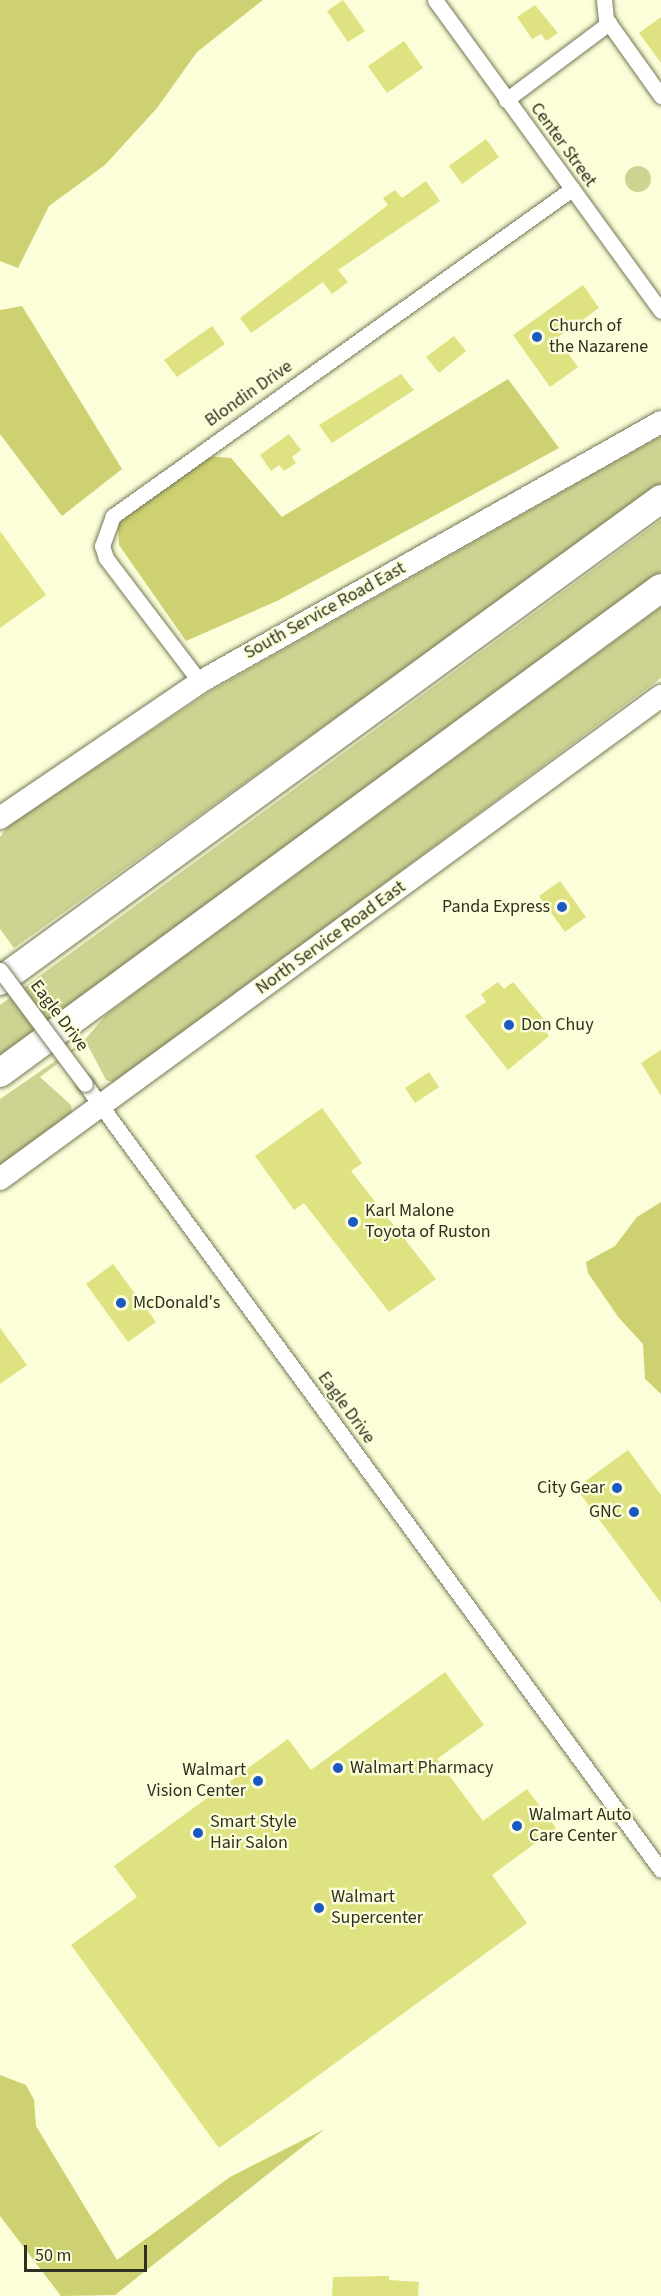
<!DOCTYPE html>
<style>
body{margin:0}
#map{position:relative;width:661px;height:2296px;overflow:hidden;background:#fbfed8;font-family:"Source Sans 3",sans-serif}
div>[style]{position:absolute}
[style*='--x']{left:calc(var(--x)*1px);top:calc(var(--y)*1px);width:calc(var(--w)*1px);rotate:calc(var(--a)*1deg)}
.green>*{inset:0;background:#cfd392}
.round{border-radius:50%}
.forest>*{inset:0;background:#cdd171}
.building>*{inset:0;background:#dee281}
.roads{filter:drop-shadow(0 0 2px #757756) drop-shadow(0 0 2px #757756)}
.street>*{height:15px;margin:-7.5px;padding:0 7.5px;transform-origin:7.5px;border-radius:7.5px;background:#fff}
.secondary>*{height:22px;margin:-11px;padding:0 11px;transform-origin:11px;border-radius:11px;background:#fff}
.highway>*{height:28px;margin:-14px;padding:0 14px;transform-origin:14px;border-radius:14px;background:#fff}
.bridges{filter:drop-shadow(0 0 2px #757756) drop-shadow(0 0 2px #757756)}
.street-bridge>*{height:15px;margin:-7.5px;padding:0 7.5px;transform-origin:7.5px;border-radius:7.5px;background:#fff}
.dots>*{width:16px;height:16px;translate:-50% -50%;box-sizing:border-box;border:3px solid #fbfed8;border-radius:50%}
span{translate:-50% -50%;white-space:nowrap;text-align:center;line-height:1.15;-webkit-text-stroke:4.5px #fbfed8;paint-order:stroke}
.street-label{font-size:18px;color:#2f3022}
.poi-label{font-size:18px;color:#2f3022}
.left{translate:0 -50%;text-align:left}
.right{translate:-100% -50%;text-align:right}
.scale{position:absolute;left:24px;top:2245px;width:123px;height:27px;box-sizing:border-box;border:3px solid #2f3022;border-top:0;padding-left:8px;font-size:18px;line-height:21px;white-space:nowrap;color:#2f3022;-webkit-text-stroke:4px #fbfed8;paint-order:stroke}
</style>
<div id="map">
<div class="green">
<div class="round" style="left:625px;top:166px;width:26px;height:26px"></div>
<div style="clip-path:polygon(661px 436px,661px 485px,14px 948px,0 929px,0 837px,8px 826px,214px 689px)"></div>
<div style="clip-path:polygon(661px 520px,661px 572px,0 1056px,0 1005px)"></div>
<div style="clip-path:polygon(661px 607px,661px 678px,115px 1083px,106px 1080px,86px 1042px,40px 1077px,71px 1105px,72px 1113px,0 1165px,0 1099px,83px 1042px,105px 1016px,141px 988px)"></div>
</div>
<div class="forest">
<div style="clip-path:polygon(0 0,263px 0,197px 52px,157px 108px,105px 165px,49px 206px,18px 268px,0 261px)"></div>
<div style="clip-path:polygon(22px 306px,122px 469px,62px 516px,0 434px,0 310px)"></div>
<div style="clip-path:polygon(508px 379px,559px 448px,279px 600px,186px 641px,119px 545px,118px 523px,207px 456px,231px 458px,282px 517px)"></div>
<div style="clip-path:polygon(661px 1202px,661px 1394px,645px 1379px,643px 1344px,619px 1318px,588px 1273px,586px 1262px,615px 1246px,637px 1217px)"></div>
<div style="clip-path:polygon(0 2075px,26px 2085px,34px 2100px,36px 2126px,117px 2260px,230px 2177px,325px 2129px,115px 2295px,61px 2296px,0 2216px)"></div>
</div>
<div class="building">
<div style="clip-path:polygon(343px 0,365px 31px,348px 42px,327px 11px)"></div>
<div style="clip-path:polygon(535px 5px,558px 33px,546px 41px,541px 34px,532px 39px,517px 17px)"></div>
<div style="clip-path:polygon(661px 17px,661px 63px,639px 33px)"></div>
<div style="clip-path:polygon(404px 41px,423px 68px,387px 93px,368px 66px)"></div>
<div style="clip-path:polygon(486px 139px,499px 157px,462px 184px,449px 166px)"></div>
<div style="clip-path:polygon(426px 181px,440px 201px,338px 270px,348px 282px,332px 294px,323px 282px,251px 333px,240px 318px,388px 205px,383px 198px,395px 190px,402px 198px)"></div>
<div style="clip-path:polygon(583px 285px,599px 308px,557px 338px,578px 367px,550px 387px,513px 335px)"></div>
<div style="clip-path:polygon(212px 326px,225px 344px,177px 377px,164px 360px)"></div>
<div style="clip-path:polygon(454px 336px,466px 351px,439px 373px,426px 357px)"></div>
<div style="clip-path:polygon(401px 374px,414px 390px,332px 443px,319px 425px)"></div>
<div style="clip-path:polygon(289px 434px,301px 450px,292px 457px,296px 463px,284px 471px,279px 465px,271px 471px,260px 455px)"></div>
<div style="clip-path:polygon(0 531px,46px 595px,0 628px)"></div>
<div style="clip-path:polygon(560px 881px,586px 917px,565px 932px,539px 896px)"></div>
<div style="clip-path:polygon(498px 982px,504px 989px,513px 982px,548px 1024px,543px 1027px,549px 1036px,508px 1070px,465px 1016px,486px 1002px,481px 994px)"></div>
<div style="clip-path:polygon(661px 1050px,661px 1096px,641px 1063px)"></div>
<div style="clip-path:polygon(429px 1072px,439px 1087px,415px 1103px,405px 1088px)"></div>
<div style="clip-path:polygon(322px 1108px,362px 1163px,351px 1171px,436px 1279px,389px 1312px,304px 1203px,294px 1210px,255px 1156px)"></div>
<div style="clip-path:polygon(113px 1264px,156px 1322px,128px 1342px,86px 1284px)"></div>
<div style="clip-path:polygon(0 1328px,27px 1365px,0 1384px)"></div>
<div style="clip-path:polygon(628px 1450px,661px 1495px,661px 1603px,576px 1488px)"></div>
<div style="clip-path:polygon(445px 1672px,484px 1725px,437px 1759px,483px 1821px,527px 1789px,556px 1828px,492px 1875px,527px 1923px,219px 2148px,71px 1945px,137px 1897px,114px 1866px,288px 1739px,311px 1770px)"></div>
<div style="clip-path:polygon(389px 2276px,389px 2280px,419px 2282px,418px 2296px,332px 2296px,333px 2277px)"></div>
</div>
<div class="roads">
<div class="street">
<div style="--x:435;--y:0;--w:384;--a:54"></div>
<div style="--x:604;--y:0;--w:19;--a:84"></div>
<div style="--x:606;--y:19;--w:95;--a:54.5"></div>
<div style="--x:506;--y:100;--w:129;--a:-36.8"></div>
<div style="--x:200;--y:682;--w:156;--a:-127.2"></div>
<div style="--x:106;--y:558;--w:13;--a:-108"></div>
<div style="--x:102;--y:546;--w:32;--a:-70"></div>
<div style="--x:113;--y:516;--w:564;--a:-35.47"></div>
<div style="--x:85;--y:1084;--w:974;--a:53.77"></div>
</div>
<div class="secondary">
<div style="--x:0;--y:818;--w:242;--a:-34.2"></div>
<div style="--x:200;--y:682;--w:529;--a:-29.42"></div>
<div style="--x:0;--y:1179;--w:819;--a:-36.16"></div>
</div>
<div class="highway">
<div style="--x:0;--y:981;--w:818;--a:-36.1"></div>
<div style="--x:0;--y:1073;--w:820;--a:-36.27"></div>
</div>
</div>
<div class="bridges">
<div class="street-bridge">
<div style="--x:0;--y:970;--w:142;--a:53.3"></div>
</div>
</div>
<div class="dots">
<div style="left:537px;top:337px;background:#1a58c4"></div>
<div style="left:562px;top:907px;background:#1a58c4"></div>
<div style="left:509px;top:1025px;background:#1a58c4"></div>
<div style="left:353px;top:1222px;background:#1a58c4"></div>
<div style="left:121px;top:1303px;background:#1a58c4"></div>
<div style="left:617px;top:1488px;background:#1a58c4"></div>
<div style="left:634px;top:1512px;background:#1a58c4"></div>
<div style="left:338px;top:1768px;background:#1a58c4"></div>
<div style="left:258px;top:1781px;background:#1a58c4"></div>
<div style="left:517px;top:1826px;background:#1a58c4"></div>
<div style="left:198px;top:1833px;background:#1a58c4"></div>
<div style="left:319px;top:1908px;background:#1a58c4"></div>
</div>
<div class="street-label">
<span style="left:563px;top:145px;rotate:54deg">Center Street</span>
<span style="left:249px;top:394px;rotate:-35deg">Blondin Drive</span>
<span style="left:325px;top:611px;rotate:-29deg">South Service Road East</span>
<span style="left:331px;top:938px;rotate:-36deg">North Service Road East</span>
<span style="left:59px;top:1016px;rotate:53deg">Eagle Drive</span>
<span style="left:346px;top:1408px;rotate:54deg">Eagle Drive</span>
</div>
<div class="poi-label">
<span class="left" style="left:549px;top:337px">Church of<br>the Nazarene</span>
<span class="right" style="left:550px;top:907px">Panda Express</span>
<span class="left" style="left:521px;top:1025px">Don Chuy</span>
<span class="left" style="left:365px;top:1222px">Karl Malone<br>Toyota of Ruston</span>
<span class="left" style="left:133px;top:1303px">McDonald's</span>
<span class="right" style="left:605px;top:1488px">City Gear</span>
<span class="right" style="left:622px;top:1512px">GNC</span>
<span class="left" style="left:350px;top:1768px">Walmart Pharmacy</span>
<span class="right" style="left:246px;top:1781px">Walmart<br>Vision Center</span>
<span class="left" style="left:529px;top:1826px">Walmart Auto<br>Care Center</span>
<span class="left" style="left:210px;top:1833px">Smart Style<br>Hair Salon</span>
<span class="left" style="left:331px;top:1908px">Walmart<br>Supercenter</span>
</div>
<div class="scale">50 m</div>
</div>
